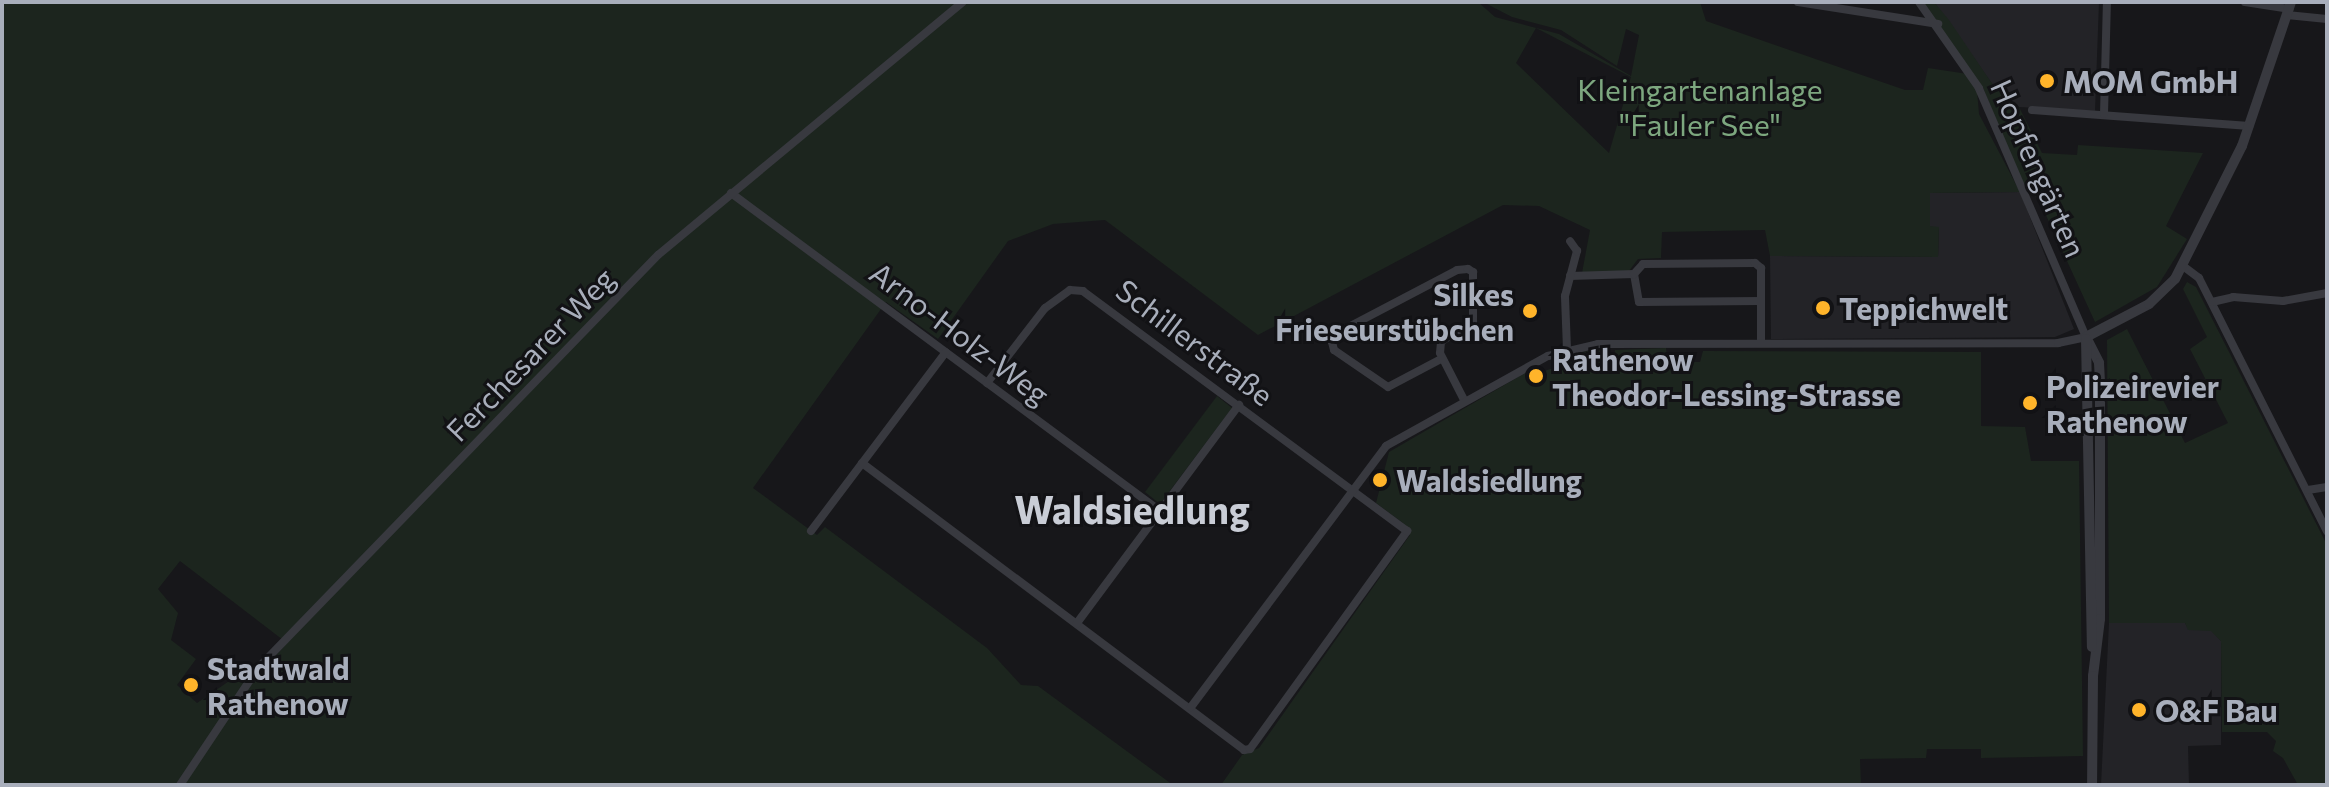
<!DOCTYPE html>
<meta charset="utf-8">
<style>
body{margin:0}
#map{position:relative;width:2329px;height:787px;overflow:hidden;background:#17171a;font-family:Commissioner,sans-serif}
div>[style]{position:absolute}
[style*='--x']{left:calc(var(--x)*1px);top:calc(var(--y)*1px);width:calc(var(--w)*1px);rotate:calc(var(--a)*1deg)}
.built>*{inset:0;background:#232327}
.green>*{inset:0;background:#1c251e}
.minor>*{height:8px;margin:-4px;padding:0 4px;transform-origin:4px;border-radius:4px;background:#38393f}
.tertiary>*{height:10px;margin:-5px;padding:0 5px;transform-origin:5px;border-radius:5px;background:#38393f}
.dots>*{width:22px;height:22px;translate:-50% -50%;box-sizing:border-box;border:4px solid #121215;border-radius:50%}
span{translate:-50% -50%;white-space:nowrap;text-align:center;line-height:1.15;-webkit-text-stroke:6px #121215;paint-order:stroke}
.poi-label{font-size:30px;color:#a8aebb;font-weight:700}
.left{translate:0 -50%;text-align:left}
.right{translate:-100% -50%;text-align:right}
.park-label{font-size:30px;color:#7da77f}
.street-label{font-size:30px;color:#a8aebb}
.district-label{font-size:38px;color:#c9cdd6;font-weight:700}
.frame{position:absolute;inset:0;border:4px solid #a8aebb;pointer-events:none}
</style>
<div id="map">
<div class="built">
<div style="clip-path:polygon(1934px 2px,2099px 2px,2095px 111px,2019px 107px,1995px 88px)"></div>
<div style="clip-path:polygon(2020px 192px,2074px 329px,2055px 337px,1771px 339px,1770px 256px,1938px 257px,1939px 227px,1930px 227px,1930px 193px)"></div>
<div style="clip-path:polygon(2109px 623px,2185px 623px,2189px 630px,2211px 630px,2221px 641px,2221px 745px,2188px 746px,2189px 785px,2101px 785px)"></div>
</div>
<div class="green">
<div style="clip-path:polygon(evenodd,2px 2px,1478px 2px,1495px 17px,1559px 34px,1631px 76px,1639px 35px,1626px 29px,1617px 66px,1561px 30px,1512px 17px,1483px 2px,1700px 2px,1706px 21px,1905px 90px,1923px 90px,1928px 68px,1968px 74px,1977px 91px,1979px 114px,2020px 192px,1930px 193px,1930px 226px,1939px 227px,1938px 257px,1770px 256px,1765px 230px,1662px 232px,1661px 258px,1638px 259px,1629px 271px,1582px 273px,1590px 230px,1539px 206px,1503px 205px,1258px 335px,1105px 220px,1053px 224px,1008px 241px,938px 339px,886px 302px,753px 488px,817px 535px,825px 527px,987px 648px,1021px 685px,1038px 686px,1173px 785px,2px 785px,2px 2px,1536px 28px,1631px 77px,1609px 153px,1516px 63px,1536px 28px,2px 2px,180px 561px,287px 643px,251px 684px,238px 675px,197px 703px,177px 685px,196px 659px,171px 640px,178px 613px,158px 589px,180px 561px)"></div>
<div style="clip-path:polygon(1922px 2px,1934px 2px,1949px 20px,1995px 88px,2019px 107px,2042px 153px,2077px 155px,2078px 145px,2203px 153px,2166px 226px,2187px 239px,2157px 287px,2095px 322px,2039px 200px,2023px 185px,1983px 88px)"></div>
<div style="clip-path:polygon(2187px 282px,2196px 287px,2327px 545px,2327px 785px,2298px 785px,2283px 758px,2273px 751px,2276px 741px,2267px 732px,2222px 732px,2221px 641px,2211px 631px,2188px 630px,2185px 623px,2109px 623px,2107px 340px,2127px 329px,2185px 443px,2228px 423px,2190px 349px,2207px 337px,2183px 289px)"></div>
<div style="clip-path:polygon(1666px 348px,1668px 362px,1700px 362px,1703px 351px,1981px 352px,1981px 426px,2025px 427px,2031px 461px,2079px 461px,2083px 756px,1981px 758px,1981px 749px,1927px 749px,1926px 758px,1860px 759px,1861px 785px,1221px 785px,1242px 755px,1259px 748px,1410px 535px,1403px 523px,1376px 503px,1389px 452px,1537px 366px,1541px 372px,1582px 359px,1581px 352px,1602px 350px,1602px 357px,1614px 357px,1615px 350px)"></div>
<div style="clip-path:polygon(1217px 396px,1232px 408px,1160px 504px,1145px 492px)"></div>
</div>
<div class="minor">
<div style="--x:1798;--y:2;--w:142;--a:8.9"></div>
<div style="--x:2245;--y:2;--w:45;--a:9"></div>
<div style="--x:2287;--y:15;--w:40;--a:5.7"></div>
<div style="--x:2032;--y:110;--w:218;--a:4.2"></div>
<div style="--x:2104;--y:114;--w:112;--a:-88.5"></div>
<div style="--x:731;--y:193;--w:534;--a:36.55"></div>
<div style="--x:2183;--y:266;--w:20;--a:37"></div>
<div style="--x:2199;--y:278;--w:284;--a:63.2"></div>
<div style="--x:1634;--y:274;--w:28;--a:80"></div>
<div style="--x:1639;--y:302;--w:122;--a:-0.5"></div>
<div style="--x:1570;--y:276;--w:64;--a:-1.8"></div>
<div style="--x:1634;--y:274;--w:13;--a:-48"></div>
<div style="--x:1643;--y:264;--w:112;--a:-0.5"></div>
<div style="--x:1755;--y:263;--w:8;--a:40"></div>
<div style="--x:1761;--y:268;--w:75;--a:90"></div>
<div style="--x:2212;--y:302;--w:22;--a:-13"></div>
<div style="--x:2233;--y:297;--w:50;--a:4.6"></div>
<div style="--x:2283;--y:301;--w:45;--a:-10.3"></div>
<div style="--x:1567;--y:349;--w:53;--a:-92.2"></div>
<div style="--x:1565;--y:296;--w:47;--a:-75.1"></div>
<div style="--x:1577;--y:251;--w:12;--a:-125"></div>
<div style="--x:1441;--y:359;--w:60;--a:152.2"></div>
<div style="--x:1388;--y:387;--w:65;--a:-145.6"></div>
<div style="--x:1334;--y:350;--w:8;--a:-104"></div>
<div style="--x:1332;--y:342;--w:12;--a:-55"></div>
<div style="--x:1339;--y:332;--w:133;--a:-27.7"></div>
<div style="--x:1457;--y:270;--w:11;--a:-5"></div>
<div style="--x:1468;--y:269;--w:6;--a:31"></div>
<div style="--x:1473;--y:272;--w:49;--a:90"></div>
<div style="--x:1473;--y:321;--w:38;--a:147"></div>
<div style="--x:1441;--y:342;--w:11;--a:95"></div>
<div style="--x:1440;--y:353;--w:53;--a:62.9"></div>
<div style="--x:862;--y:463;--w:478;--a:36.9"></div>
<div style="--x:1244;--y:750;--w:6;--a:-9"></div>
<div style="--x:1250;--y:749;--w:269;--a:-54.2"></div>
<div style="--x:1407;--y:531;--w:403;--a:-143.5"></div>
<div style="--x:1083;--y:291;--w:13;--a:-176"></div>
<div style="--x:1070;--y:290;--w:31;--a:144"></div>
<div style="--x:1045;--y:308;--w:95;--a:127.7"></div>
<div style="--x:2308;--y:490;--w:19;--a:-9"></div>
<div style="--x:811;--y:531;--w:224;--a:-53"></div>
<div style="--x:1077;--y:623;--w:272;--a:-53.4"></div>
<div style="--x:1191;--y:707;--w:326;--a:-53.2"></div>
<div style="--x:1386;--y:446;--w:185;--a:-29.1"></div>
<div style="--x:1548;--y:356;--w:51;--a:-13.5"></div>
<div style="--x:1598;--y:344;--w:460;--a:-0.1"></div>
<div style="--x:2058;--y:343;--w:29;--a:-12"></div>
<div style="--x:2086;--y:337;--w:271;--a:-113.3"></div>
<div style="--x:1979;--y:88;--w:105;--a:-124.9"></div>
<div style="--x:180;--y:785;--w:141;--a:-56.3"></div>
<div style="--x:258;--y:668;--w:575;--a:-45.92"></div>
<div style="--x:658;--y:255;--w:396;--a:-39.7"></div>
</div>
<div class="tertiary">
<div style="--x:2086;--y:337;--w:29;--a:63"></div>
<div style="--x:2099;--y:363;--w:22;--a:87"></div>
<div style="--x:2100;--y:385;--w:234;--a:90"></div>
<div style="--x:2100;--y:619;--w:57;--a:97"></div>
<div style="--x:2093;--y:676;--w:109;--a:90.5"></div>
<div style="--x:2086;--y:337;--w:71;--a:-27.6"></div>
<div style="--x:2149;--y:304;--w:36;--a:-44"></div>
<div style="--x:2175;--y:279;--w:149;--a:-63.3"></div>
<div style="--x:2242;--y:146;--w:152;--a:-71.2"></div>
<div style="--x:2086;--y:339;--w:308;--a:88.9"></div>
</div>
<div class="dots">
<div style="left:2047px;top:81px;background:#ffb42a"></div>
<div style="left:1823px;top:308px;background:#ffb42a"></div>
<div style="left:1530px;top:311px;background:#ffb42a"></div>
<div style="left:1536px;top:376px;background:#ffb42a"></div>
<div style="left:2030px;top:403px;background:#ffb42a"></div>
<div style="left:1380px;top:480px;background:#ffb42a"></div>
<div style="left:191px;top:685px;background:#ffb42a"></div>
<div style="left:2139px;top:710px;background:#ffb42a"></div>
</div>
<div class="poi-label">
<span class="left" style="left:2063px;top:81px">MOM GmbH</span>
<span class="right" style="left:1514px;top:311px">Silkes<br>Frieseurstübchen</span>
<span class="left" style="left:1839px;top:308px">Teppichwelt</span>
<span class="left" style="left:1552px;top:376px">Rathenow<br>Theodor-Lessing-Strasse</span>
<span class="left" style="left:2046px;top:403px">Polizeirevier<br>Rathenow</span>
<span class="left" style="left:1396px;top:480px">Waldsiedlung</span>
<span class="left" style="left:207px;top:685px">Stadtwald<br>Rathenow</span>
<span class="left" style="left:2155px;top:710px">O&amp;F Bau</span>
</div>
<div class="park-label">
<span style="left:1700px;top:106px">Kleingartenanlage<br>"Fauler See"</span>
</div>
<div class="street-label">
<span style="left:2039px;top:168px;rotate:66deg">Hopfengärten</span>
<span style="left:960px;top:333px;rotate:37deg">Arno-Holz-Weg</span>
<span style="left:1195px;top:342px;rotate:37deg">Schillerstraße</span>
<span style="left:530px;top:354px;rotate:-46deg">Ferchesarer Weg</span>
</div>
<div class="district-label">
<span style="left:1132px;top:509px">Waldsiedlung</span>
</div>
<div class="frame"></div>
</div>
